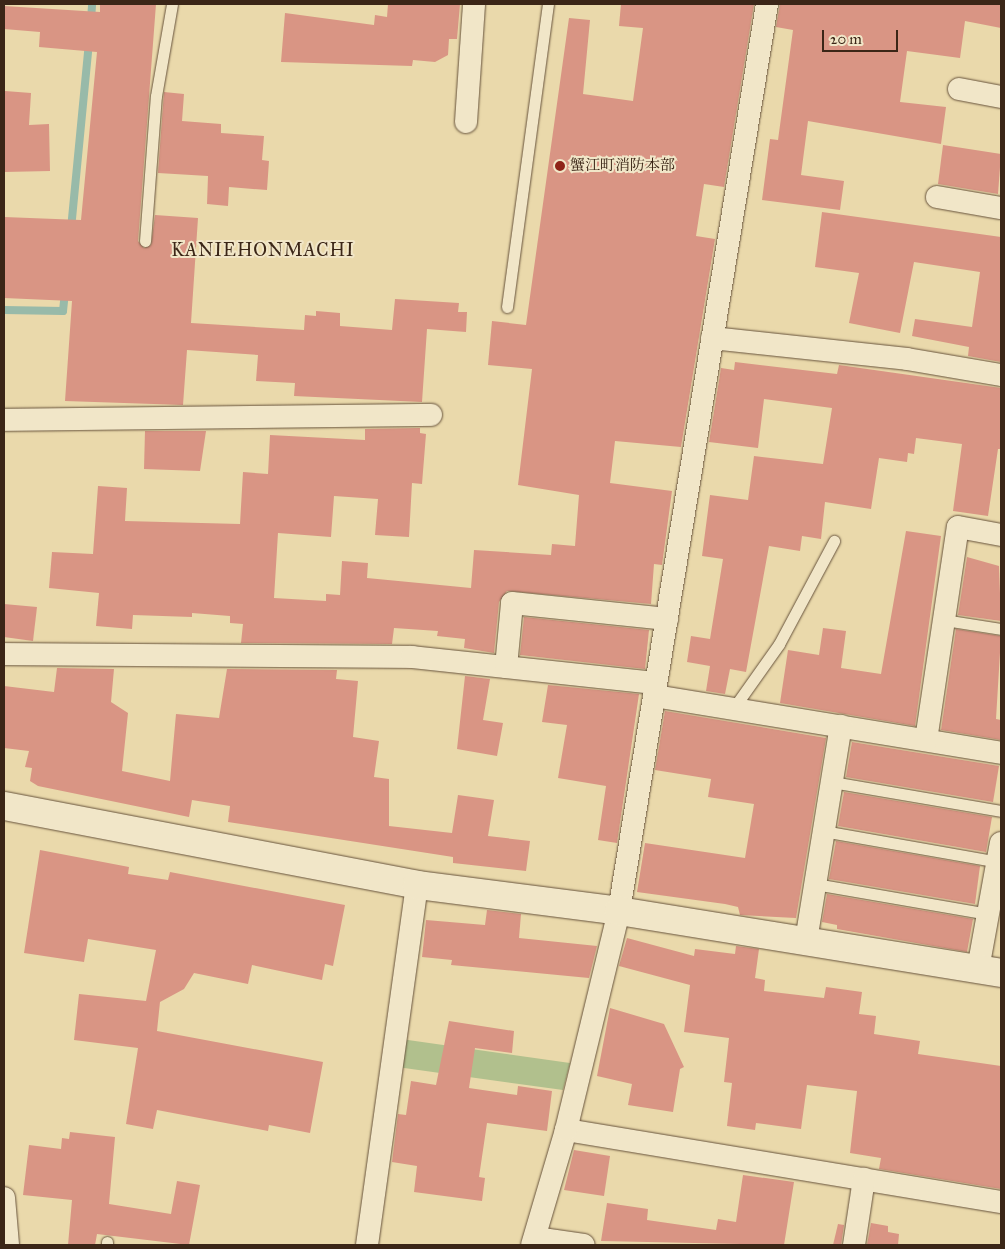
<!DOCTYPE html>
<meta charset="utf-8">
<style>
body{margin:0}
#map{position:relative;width:1005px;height:1249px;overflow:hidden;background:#ead9ab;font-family:"IM FELL Great Primer","Noto Serif JP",serif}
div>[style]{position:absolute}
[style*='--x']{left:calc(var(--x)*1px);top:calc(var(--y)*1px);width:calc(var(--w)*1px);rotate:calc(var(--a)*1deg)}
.green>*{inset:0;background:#b1c08d}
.stream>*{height:8px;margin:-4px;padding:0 4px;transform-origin:4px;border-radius:4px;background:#98baa9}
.building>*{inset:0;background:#d99584}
.roads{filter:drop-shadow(0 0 1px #67533c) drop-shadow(0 0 1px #67533c)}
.service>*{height:11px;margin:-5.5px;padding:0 5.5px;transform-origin:5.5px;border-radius:5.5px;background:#f1e6c8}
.minor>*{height:22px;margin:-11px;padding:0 11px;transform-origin:11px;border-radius:11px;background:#f1e6c8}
.tertiary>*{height:28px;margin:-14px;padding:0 14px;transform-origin:14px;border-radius:14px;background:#f1e6c8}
.dots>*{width:14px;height:14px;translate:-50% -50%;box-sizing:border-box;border:2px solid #f1e6c8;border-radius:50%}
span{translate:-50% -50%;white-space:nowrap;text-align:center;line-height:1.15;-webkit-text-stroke:4px #f1e6c8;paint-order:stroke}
.poi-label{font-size:15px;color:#3b2617}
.left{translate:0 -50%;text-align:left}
.quarter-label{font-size:18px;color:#3b2617;letter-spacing:1px}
.frame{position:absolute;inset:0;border:5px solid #3b2617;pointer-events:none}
.scale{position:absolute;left:822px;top:30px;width:76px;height:22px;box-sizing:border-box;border:2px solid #3b2617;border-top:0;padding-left:6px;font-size:15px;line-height:18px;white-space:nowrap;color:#3b2617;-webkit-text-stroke:4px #f1e6c8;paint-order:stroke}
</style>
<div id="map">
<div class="green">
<div style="clip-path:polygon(401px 1039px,570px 1063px,563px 1090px,397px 1067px)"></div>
</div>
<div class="stream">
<div style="--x:91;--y:20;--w:16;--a:-86"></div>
<div style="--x:71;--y:229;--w:189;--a:-84.5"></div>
<div style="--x:4;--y:310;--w:59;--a:1"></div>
<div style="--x:63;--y:311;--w:18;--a:-84"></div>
</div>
<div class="building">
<div style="clip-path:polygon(100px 4px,156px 4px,138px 241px,144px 248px,151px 245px,155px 215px,198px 218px,191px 323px,304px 330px,305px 315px,316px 316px,316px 311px,340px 313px,340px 326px,392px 330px,395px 299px,459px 303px,458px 312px,467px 312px,466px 332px,427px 329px,422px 402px,294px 396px,295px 383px,256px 381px,258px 355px,187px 350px,183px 405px,65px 401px,72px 301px,4px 298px,4px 217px,81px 220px,97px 52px,39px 47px,40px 32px,4px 29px,4px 6px,100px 12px)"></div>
<div style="clip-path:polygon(388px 4px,460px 4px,457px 39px,449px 39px,448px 55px,435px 62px,413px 60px,412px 66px,281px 62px,285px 13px,374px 25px,375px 15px,387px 17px)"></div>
<div style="clip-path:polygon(621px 4px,754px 4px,724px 187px,704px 184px,696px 236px,715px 239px,681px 447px,615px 441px,610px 483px,672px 491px,662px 565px,654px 564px,651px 604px,507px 591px,499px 602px,494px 653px,464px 648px,465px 639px,437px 636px,438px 631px,394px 628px,392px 644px,241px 643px,243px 624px,230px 623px,230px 616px,192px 613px,192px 617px,133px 615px,132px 629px,96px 626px,99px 593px,49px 588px,52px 552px,93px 554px,98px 486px,127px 488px,125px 521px,240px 524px,243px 472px,268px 474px,270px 435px,365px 440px,365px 429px,420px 428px,420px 433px,426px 434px,422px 484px,412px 483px,409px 537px,375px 535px,378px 499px,334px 496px,331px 537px,278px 533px,274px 598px,326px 601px,326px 594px,340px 595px,342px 561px,368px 563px,367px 578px,471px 588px,474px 550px,551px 555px,552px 544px,575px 546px,579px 495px,518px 485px,532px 369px,488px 365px,492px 321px,526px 325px,569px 18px,590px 20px,583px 94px,633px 101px,643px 28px,619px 26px)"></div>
<div style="clip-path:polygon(780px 4px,1001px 4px,1001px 28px,965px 21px,960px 58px,907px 51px,900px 102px,946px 107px,941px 144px,808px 121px,801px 175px,844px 181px,840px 210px,762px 200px,770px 139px,778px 140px,793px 30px,776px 27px)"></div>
<div style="clip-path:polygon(5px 91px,31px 93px,29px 125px,49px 124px,50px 171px,4px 172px)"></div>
<div style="clip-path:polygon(164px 92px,184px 94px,182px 121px,221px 124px,221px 133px,264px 136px,262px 160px,269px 161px,267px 190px,229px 187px,228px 206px,207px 204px,208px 176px,158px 173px)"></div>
<div style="clip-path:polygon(943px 145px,1001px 154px,998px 194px,938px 184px)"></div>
<div style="clip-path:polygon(822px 212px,1001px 237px,1001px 362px,968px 356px,969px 347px,912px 336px,915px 319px,972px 327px,980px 272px,914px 262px,900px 333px,849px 323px,859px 273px,815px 267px)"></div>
<div style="clip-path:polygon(735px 362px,837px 374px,839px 365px,1001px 388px,1001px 449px,998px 449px,988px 516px,953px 511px,962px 444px,916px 438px,914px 454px,908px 453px,907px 462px,879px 458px,871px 509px,825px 502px,821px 539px,802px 536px,800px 551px,769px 546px,746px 672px,730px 669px,725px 694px,706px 691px,710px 666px,687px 662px,691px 636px,710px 639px,723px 559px,702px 556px,710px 495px,748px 500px,754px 456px,823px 464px,832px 408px,764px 399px,758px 448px,709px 442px,721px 368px,734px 370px)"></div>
<div style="clip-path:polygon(145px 431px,206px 431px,200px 471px,144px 469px)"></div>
<div style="clip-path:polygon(906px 531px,941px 536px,915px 726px,780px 703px,788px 650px,819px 655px,823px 628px,846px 631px,841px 668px,881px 674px)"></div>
<div style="clip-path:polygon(967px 557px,999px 566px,1001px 621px,958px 615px)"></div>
<div style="clip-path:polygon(4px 604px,37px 607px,33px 641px,4px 637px)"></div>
<div style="clip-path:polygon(524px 617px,649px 630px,645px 669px,520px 655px)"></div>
<div style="clip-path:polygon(956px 629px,1001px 636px,996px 719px,1001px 720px,1001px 740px,941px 730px)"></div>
<div style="clip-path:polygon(57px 668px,114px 669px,111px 702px,128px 713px,122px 771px,170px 781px,176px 714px,219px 718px,227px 669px,337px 670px,336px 679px,358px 681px,353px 737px,379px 741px,374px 777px,389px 779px,389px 826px,452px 833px,458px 795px,494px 800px,488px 836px,530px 841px,526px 871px,453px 863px,453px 857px,228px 822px,230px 806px,192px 800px,189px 817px,38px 786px,30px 781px,32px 768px,25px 767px,29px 751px,4px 748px,4px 686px,54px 692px)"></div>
<div style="clip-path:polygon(465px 676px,490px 679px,483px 720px,503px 723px,497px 756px,457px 749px)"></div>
<div style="clip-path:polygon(548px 685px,639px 694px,617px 843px,598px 840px,606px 786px,558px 778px,567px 725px,542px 722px)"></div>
<div style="clip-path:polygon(665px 711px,826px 738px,796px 918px,740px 915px,738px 907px,725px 904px,637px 892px,645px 843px,745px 858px,754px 804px,708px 797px,711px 779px,655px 770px)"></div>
<div style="clip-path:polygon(852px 742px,999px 766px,993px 802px,846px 777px)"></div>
<div style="clip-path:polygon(844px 792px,992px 817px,986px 852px,838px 826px)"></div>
<div style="clip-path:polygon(836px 841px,980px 866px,975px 904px,829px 879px)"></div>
<div style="clip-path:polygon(40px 850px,129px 867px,128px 874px,168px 880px,170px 872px,345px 905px,333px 966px,325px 964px,322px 980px,252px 965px,248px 984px,194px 973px,184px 989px,160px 1002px,157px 1031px,323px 1062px,310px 1133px,269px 1125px,268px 1131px,157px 1110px,153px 1129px,126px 1124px,138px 1048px,74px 1040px,79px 994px,146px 1001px,156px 950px,88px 939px,84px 962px,24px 953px)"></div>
<div style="clip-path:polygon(827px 894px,973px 919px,967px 952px,837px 929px,837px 925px,822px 922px)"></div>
<div style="clip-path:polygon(487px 910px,521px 914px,519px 938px,597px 946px,589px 978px,451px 965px,452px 960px,422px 957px,426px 920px,485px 925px)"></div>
<div style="clip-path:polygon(627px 938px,694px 956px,695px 949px,735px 954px,736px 946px,759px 949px,755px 978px,765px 980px,764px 991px,824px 998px,826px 987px,862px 992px,859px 1014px,876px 1016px,874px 1034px,920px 1041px,918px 1054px,1001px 1066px,1001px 1189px,879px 1169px,881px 1158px,850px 1153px,857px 1091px,807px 1085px,801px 1129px,756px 1123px,755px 1130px,727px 1126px,732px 1083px,724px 1082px,729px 1038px,684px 1032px,690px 985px,619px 966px)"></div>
<div style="clip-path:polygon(610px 1008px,664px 1024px,684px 1067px,680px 1069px,673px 1112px,628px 1105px,632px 1084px,597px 1076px)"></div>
<div style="clip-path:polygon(449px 1021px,514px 1031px,512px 1053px,475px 1048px,469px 1088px,517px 1095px,518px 1086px,552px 1091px,547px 1131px,487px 1123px,479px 1177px,485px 1178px,482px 1201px,414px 1192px,417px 1166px,392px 1162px,398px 1114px,406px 1115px,411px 1081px,436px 1085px)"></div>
<div style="clip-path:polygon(70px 1132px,115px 1137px,109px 1204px,171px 1214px,177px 1181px,200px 1185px,189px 1245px,97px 1234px,95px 1245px,68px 1245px,72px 1200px,23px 1195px,29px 1145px,61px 1149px,62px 1138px,69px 1139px)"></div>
<div style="clip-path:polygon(574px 1150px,610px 1156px,604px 1196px,564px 1190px)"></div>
<div style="clip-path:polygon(743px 1175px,794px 1182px,784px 1245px,601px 1241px,607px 1203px,648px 1209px,647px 1220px,716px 1230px,718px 1219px,736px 1222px)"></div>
<div style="clip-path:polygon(871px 1223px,888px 1226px,888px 1232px,899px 1234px,898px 1245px,867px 1245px)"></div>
<div style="clip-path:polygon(838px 1224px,844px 1225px,841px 1245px,833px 1245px)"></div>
</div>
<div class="roads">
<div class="service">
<div style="--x:145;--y:241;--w:145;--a:-85.7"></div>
<div style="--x:156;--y:96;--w:93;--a:-80.1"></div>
<div style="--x:507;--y:307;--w:306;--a:-82.3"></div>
<div style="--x:944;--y:620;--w:58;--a:9"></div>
<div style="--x:733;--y:709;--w:80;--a:-54.7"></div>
<div style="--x:779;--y:644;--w:117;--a:-61.9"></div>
<div style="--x:832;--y:782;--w:171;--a:9.7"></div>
<div style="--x:823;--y:831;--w:178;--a:10"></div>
<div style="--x:815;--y:884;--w:176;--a:9.8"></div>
<div style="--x:107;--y:1245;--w:3;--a:-90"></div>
</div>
<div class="minor">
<div style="--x:959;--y:89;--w:43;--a:10.8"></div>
<div style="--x:466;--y:122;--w:118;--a:-86.1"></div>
<div style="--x:937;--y:197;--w:65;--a:9.8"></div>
<div style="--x:712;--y:338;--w:196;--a:6.1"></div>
<div style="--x:907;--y:359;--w:95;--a:9.7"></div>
<div style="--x:4;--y:420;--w:427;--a:-0.7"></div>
<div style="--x:4;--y:654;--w:408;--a:0.4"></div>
<div style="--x:412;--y:657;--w:245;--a:6.1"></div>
<div style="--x:506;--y:667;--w:64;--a:-84.6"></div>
<div style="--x:512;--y:603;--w:156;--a:5.9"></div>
<div style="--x:654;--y:696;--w:352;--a:9.3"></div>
<div style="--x:926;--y:740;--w:215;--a:-81.5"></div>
<div style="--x:958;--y:527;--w:44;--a:10.5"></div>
<div style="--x:806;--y:941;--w:218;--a:-80.8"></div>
<div style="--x:978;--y:969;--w:128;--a:-79.7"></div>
<div style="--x:566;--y:1130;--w:441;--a:9.4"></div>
<div style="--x:4;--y:1198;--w:47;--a:85.1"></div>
<div style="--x:535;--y:1238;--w:49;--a:8.1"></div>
<div style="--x:367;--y:1245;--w:363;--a:-82.1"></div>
<div style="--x:532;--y:1245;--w:120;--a:-73.5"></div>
<div style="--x:566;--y:1130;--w:225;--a:-76.4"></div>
<div style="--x:619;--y:911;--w:919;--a:-80.73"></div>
<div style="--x:854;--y:1245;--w:67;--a:-81.4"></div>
</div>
<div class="tertiary">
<div style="--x:4;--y:806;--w:420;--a:10.8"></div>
<div style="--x:417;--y:885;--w:204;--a:7.3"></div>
<div style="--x:619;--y:911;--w:387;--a:9.2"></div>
</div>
</div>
<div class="dots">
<div style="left:560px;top:166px;background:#8f2418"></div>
</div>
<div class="poi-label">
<span class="left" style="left:570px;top:166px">蟹江町消防本部</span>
</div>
<div class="quarter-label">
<span style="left:263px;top:250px">KANIEHONMACHI</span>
</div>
<div class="frame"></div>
<div class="scale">20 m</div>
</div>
